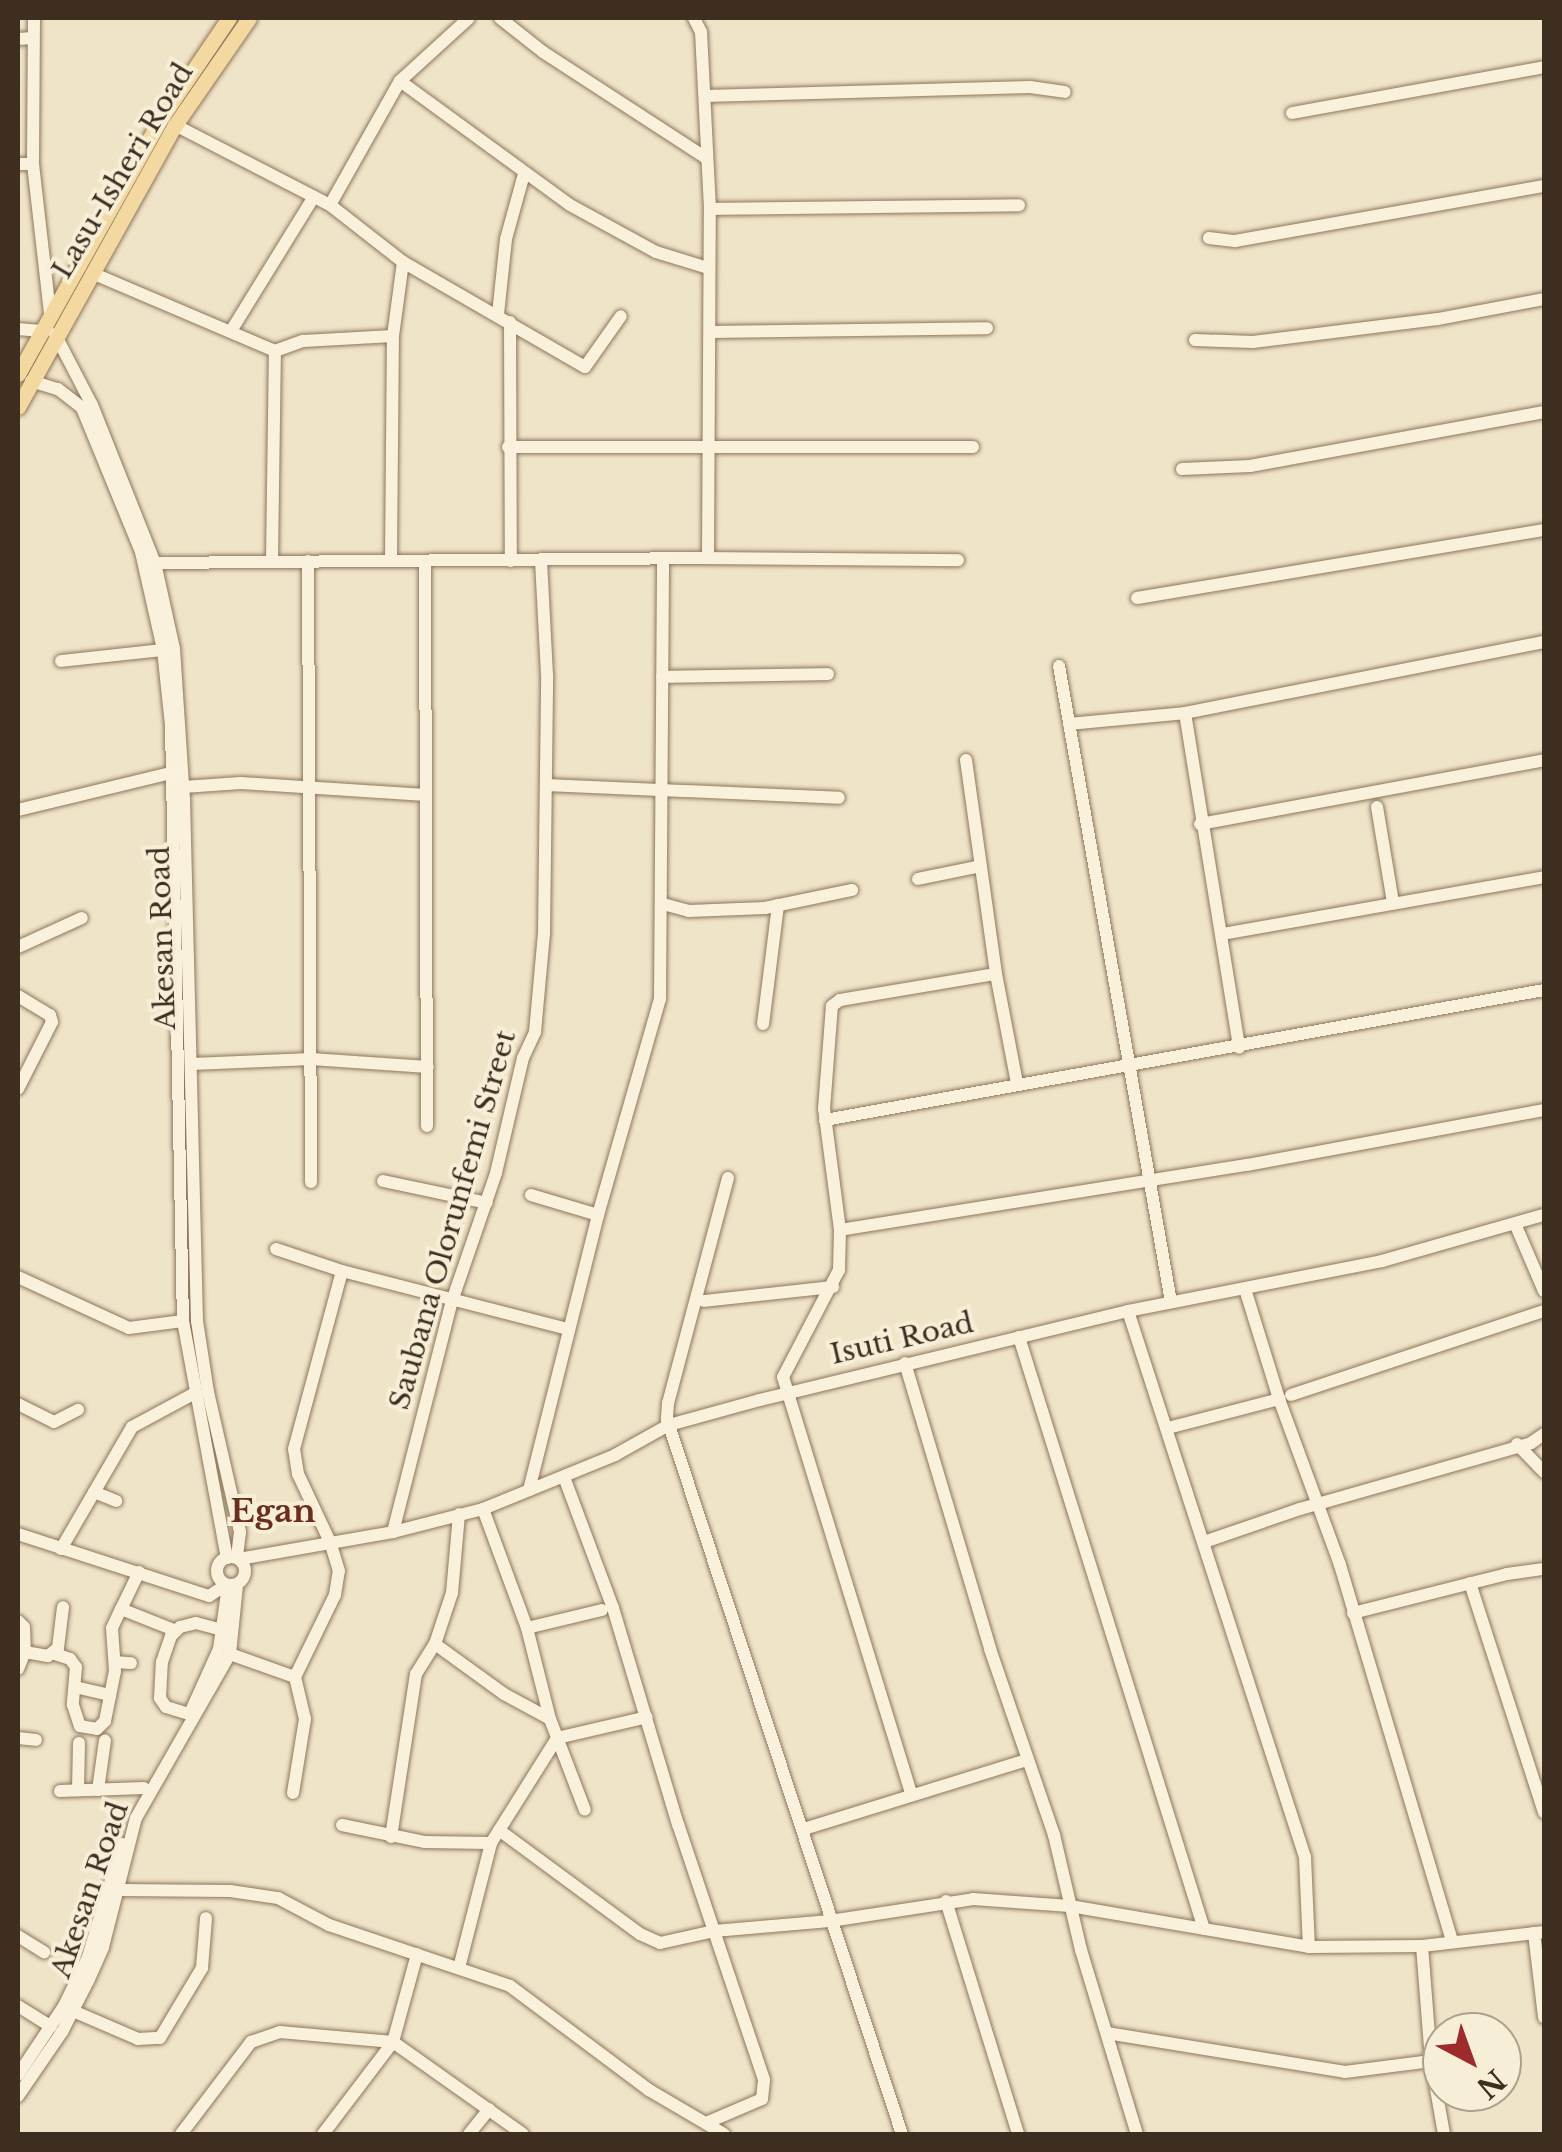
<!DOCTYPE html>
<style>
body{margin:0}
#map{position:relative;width:1562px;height:2152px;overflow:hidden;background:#f0e4c8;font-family:"Libre Baskerville",serif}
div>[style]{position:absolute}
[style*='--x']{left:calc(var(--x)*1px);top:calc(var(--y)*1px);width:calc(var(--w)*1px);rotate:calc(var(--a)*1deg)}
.roads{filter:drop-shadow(0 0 2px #8d765c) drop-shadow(0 0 2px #8d765c)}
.minor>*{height:12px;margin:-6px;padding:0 6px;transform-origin:6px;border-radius:6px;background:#faf1dc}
.minor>.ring{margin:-6px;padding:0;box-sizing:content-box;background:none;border:12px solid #faf1dc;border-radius:50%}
.major>*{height:15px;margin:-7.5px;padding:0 7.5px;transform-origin:7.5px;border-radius:7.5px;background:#f3d9a0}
span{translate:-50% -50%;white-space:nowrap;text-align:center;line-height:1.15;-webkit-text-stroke:8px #f7eed8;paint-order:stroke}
.street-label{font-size:28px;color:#3d2e20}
.quarter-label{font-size:32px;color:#6b2e1e;font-weight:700}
.frame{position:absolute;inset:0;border:20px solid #3d2e20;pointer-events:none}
.north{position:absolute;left:1422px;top:2012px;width:100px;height:100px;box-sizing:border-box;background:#f7eed8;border:2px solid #ada18e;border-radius:50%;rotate:139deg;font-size:28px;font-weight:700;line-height:40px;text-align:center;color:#3d2e20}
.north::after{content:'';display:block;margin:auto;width:35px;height:45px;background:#9e2a2b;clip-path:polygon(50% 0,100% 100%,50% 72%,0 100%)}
</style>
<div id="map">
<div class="roads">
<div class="minor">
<div style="--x:34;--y:18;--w:146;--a:90.4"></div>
<div style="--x:33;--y:164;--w:151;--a:83.5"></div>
<div style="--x:500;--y:18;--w:55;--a:38.3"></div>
<div style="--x:543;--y:52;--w:194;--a:33"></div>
<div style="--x:18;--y:39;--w:15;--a:-4"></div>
<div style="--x:400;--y:81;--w:210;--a:36.1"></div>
<div style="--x:570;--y:205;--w:98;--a:28.7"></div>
<div style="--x:656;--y:252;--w:54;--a:17.1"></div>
<div style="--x:705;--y:96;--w:325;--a:-1.6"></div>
<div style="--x:1030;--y:87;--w:35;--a:8"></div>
<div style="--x:1292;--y:113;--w:256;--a:-10.3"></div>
<div style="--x:175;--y:125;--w:174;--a:27.3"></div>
<div style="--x:330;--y:205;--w:93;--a:38"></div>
<div style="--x:403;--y:262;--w:210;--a:30"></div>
<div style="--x:585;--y:367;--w:62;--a:-54.8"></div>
<div style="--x:18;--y:164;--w:15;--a:0"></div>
<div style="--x:330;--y:205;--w:142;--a:-60.6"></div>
<div style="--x:400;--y:81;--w:93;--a:-42.4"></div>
<div style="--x:710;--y:209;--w:309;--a:-0.7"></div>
<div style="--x:1209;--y:238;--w:26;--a:7"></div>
<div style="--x:1235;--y:241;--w:314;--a:-10.1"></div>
<div style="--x:92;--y:273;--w:199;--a:23.1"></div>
<div style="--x:275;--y:351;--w:30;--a:-20"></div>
<div style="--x:303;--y:341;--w:90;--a:-3.2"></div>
<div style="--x:498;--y:314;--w:75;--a:-83.9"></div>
<div style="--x:506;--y:239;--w:67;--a:-74.5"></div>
<div style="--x:510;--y:322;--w:239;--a:89.8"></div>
<div style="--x:18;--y:329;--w:23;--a:5"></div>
<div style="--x:231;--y:331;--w:156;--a:-58.3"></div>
<div style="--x:710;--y:332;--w:277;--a:-0.8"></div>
<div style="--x:55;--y:334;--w:80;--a:62.5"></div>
<div style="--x:92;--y:405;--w:170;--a:68.3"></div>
<div style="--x:155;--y:563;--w:88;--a:77.5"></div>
<div style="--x:174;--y:649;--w:151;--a:86.2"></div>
<div style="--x:184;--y:800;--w:521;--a:88.57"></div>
<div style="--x:197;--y:1321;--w:72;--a:81.2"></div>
<div style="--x:208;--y:1392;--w:144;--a:77.1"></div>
<div style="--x:240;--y:1532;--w:26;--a:97"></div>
<div style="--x:1195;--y:340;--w:58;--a:2"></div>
<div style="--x:1253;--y:342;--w:186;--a:-7.1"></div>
<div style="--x:1438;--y:319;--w:108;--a:-10.7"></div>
<div style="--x:31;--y:381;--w:28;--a:17"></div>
<div style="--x:58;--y:389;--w:31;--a:38"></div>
<div style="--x:82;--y:408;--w:156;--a:67.7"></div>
<div style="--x:141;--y:552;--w:100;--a:77.3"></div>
<div style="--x:163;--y:650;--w:75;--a:83.9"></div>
<div style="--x:171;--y:725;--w:596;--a:88.85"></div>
<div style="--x:183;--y:1321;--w:241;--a:79.5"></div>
<div style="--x:508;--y:447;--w:465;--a:0"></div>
<div style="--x:1182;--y:469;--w:68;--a:-2.5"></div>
<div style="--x:1250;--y:466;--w:299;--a:-10.4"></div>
<div style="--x:708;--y:558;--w:250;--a:0.5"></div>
<div style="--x:272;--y:560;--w:209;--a:-89.2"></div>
<div style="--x:391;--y:560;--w:224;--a:-89.5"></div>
<div style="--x:393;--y:336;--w:75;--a:-82.3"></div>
<div style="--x:308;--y:561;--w:621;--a:89.72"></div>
<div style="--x:155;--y:563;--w:553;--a:-0.52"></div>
<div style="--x:708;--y:558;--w:349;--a:-89.7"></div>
<div style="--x:710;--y:209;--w:177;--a:-92.9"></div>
<div style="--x:701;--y:32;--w:16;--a:-117"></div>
<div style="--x:425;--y:563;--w:563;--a:89.8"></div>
<div style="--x:1137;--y:598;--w:413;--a:-9.5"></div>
<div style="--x:61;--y:661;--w:103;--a:-6.2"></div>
<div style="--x:1059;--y:666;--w:646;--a:80.01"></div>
<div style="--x:662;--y:677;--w:166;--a:-1"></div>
<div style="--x:1185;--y:713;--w:339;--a:80.8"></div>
<div style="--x:1069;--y:724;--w:117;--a:-5.4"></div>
<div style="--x:1185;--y:713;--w:366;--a:-11.2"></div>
<div style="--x:966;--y:760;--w:216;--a:82"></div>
<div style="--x:996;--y:974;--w:111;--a:79.1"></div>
<div style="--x:546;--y:785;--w:293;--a:2.5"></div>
<div style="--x:183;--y:787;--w:58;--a:-3.9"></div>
<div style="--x:241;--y:783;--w:185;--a:3.7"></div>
<div style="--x:1377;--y:807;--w:97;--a:80.5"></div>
<div style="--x:18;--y:810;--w:157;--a:-13.6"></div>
<div style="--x:1200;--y:824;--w:350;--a:-10.5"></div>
<div style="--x:918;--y:879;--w:64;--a:-11.7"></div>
<div style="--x:663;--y:904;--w:27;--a:15"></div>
<div style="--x:689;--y:911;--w:76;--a:-2.3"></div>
<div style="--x:765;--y:908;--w:89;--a:-11.7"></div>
<div style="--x:1222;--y:934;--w:327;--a:-10"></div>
<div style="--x:18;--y:947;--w:70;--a:-24.4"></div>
<div style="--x:18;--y:996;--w:37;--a:31"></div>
<div style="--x:50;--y:1015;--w:7;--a:74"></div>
<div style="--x:52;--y:1022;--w:75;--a:116.9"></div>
<div style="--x:763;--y:1024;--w:120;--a:-82.8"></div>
<div style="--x:192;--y:1064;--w:119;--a:-2.4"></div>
<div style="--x:311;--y:1059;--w:117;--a:3.9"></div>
<div style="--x:825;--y:1120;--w:731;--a:-10.25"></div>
<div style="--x:728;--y:1178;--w:233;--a:104.9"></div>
<div style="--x:668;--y:1403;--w:16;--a:94"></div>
<div style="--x:667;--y:1419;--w:753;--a:71.81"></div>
<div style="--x:383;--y:1181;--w:106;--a:11.9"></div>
<div style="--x:531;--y:1195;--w:70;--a:16.6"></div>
<div style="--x:1516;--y:1226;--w:71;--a:66.7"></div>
<div style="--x:840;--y:1230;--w:412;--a:-9.1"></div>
<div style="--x:1247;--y:1165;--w:302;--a:-10.5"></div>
<div style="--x:276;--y:1249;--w:70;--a:18.4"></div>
<div style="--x:342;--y:1271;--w:233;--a:14.4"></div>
<div style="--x:18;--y:1277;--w:122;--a:24.7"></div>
<div style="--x:129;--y:1328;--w:54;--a:-7.4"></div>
<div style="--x:1245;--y:1289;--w:115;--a:72.8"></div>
<div style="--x:1279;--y:1399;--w:177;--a:69.8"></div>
<div style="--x:1340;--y:1565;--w:391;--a:73.4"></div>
<div style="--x:704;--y:1301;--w:130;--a:-6.2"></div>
<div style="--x:1128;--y:1311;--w:574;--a:72.04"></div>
<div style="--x:1305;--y:1857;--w:90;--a:87.5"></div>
<div style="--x:1019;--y:1337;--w:620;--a:72.65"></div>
<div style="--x:905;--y:1363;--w:298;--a:73.4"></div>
<div style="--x:990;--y:1649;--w:197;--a:71"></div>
<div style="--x:1054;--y:1835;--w:118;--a:76.8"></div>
<div style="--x:1081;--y:1950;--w:192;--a:73.1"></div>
<div style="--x:1291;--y:1395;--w:267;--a:-18.4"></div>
<div style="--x:18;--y:1404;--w:40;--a:26.6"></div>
<div style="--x:54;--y:1422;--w:27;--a:-27"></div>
<div style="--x:1168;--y:1428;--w:115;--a:-14.6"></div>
<div style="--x:1517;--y:1444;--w:39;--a:46"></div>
<div style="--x:564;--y:1477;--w:140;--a:69.5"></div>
<div style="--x:613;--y:1608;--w:226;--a:73.3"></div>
<div style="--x:678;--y:1824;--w:270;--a:71.4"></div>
<div style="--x:764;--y:2080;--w:19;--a:96"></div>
<div style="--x:762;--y:2099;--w:59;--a:156.9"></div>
<div style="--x:529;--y:1490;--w:284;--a:-75.9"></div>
<div style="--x:598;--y:1215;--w:225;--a:-74"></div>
<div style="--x:660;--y:999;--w:437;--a:-89.6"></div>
<div style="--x:94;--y:1492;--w:24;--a:22"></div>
<div style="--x:483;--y:1509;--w:127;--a:69.7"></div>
<div style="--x:527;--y:1628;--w:94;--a:75.8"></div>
<div style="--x:550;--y:1719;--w:97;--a:69"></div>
<div style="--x:393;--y:1532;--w:238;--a:-75.7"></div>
<div style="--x:452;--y:1301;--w:135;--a:-71"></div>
<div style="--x:496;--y:1173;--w:118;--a:-76.8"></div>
<div style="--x:523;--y:1058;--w:29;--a:-65"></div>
<div style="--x:535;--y:1032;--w:98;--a:-84.8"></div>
<div style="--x:544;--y:934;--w:259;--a:-89.3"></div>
<div style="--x:547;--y:675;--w:115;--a:-93"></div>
<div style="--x:18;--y:1534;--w:201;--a:18"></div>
<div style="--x:209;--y:1596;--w:20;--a:-33"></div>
<div style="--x:1204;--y:1542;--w:102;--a:-19"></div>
<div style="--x:1300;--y:1509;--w:240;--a:-15.9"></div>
<div style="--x:1531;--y:1443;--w:16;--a:-35"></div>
<div style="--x:61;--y:1549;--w:141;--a:-59.8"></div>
<div style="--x:132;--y:1427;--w:69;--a:-28.4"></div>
<div class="ring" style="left:217px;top:1557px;width:16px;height:16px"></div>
<div style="--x:239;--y:1559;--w:156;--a:-9.9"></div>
<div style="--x:393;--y:1532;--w:93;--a:-14.3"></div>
<div style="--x:483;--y:1509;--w:143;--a:-22.2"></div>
<div style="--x:615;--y:1455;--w:62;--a:-29.1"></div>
<div style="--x:669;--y:1425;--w:94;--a:-15.4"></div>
<div style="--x:760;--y:1400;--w:379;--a:-13.6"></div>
<div style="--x:1128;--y:1311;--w:259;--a:-11.1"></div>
<div style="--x:1382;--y:1261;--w:168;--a:-15.9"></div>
<div style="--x:139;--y:1572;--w:41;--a:115.9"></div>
<div style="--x:121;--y:1609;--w:57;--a:21.6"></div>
<div style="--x:1470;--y:1583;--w:241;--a:72.1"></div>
<div style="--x:1353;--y:1613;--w:159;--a:-14.2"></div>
<div style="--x:1507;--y:1574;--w:37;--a:-8"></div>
<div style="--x:18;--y:1621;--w:8;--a:45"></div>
<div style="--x:24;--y:1627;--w:25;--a:88"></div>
<div style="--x:25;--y:1652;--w:23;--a:10"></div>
<div style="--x:48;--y:1656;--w:13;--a:-39"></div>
<div style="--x:58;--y:1648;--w:41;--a:-83"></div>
<div style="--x:527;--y:1628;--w:77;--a:-13.5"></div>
<div style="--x:435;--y:1644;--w:85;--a:35.9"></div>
<div style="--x:504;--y:1694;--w:52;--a:28.5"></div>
<div style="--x:55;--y:1654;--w:16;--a:18"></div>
<div style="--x:70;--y:1659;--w:10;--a:53"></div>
<div style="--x:76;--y:1667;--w:38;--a:95"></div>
<div style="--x:73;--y:1705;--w:22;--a:72"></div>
<div style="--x:80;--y:1726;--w:17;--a:10"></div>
<div style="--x:97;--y:1729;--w:11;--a:-45"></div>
<div style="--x:105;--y:1721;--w:51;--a:-78.7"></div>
<div style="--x:115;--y:1671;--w:43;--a:-94"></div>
<div style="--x:112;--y:1628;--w:21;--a:-65"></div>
<div style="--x:230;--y:1654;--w:69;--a:19.5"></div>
<div style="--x:115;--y:1662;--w:16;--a:4"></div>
<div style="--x:18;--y:1669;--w:18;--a:-68"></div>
<div style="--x:75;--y:1687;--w:36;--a:13"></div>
<div style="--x:191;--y:1711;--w:68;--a:-65.7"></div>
<div style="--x:219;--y:1649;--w:64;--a:-81.9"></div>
<div style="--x:189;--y:1714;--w:24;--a:-163"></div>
<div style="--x:166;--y:1707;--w:11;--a:-124"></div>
<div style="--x:160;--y:1698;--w:36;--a:-87"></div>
<div style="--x:162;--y:1662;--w:28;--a:-71"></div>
<div style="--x:171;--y:1636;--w:13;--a:-45"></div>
<div style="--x:180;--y:1627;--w:16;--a:-14"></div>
<div style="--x:196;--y:1623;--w:28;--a:15"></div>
<div style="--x:18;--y:1738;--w:18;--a:6"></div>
<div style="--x:78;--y:1790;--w:47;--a:-88.8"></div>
<div style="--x:98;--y:1790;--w:50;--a:-82"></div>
<div style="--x:60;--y:1791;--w:84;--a:-2"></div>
<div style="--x:293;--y:1793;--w:75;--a:-80.8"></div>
<div style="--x:305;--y:1719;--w:43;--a:-103.4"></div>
<div style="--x:295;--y:1677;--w:91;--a:-64"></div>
<div style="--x:335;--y:1595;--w:24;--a:-81"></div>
<div style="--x:339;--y:1571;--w:28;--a:-107"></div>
<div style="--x:331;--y:1544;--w:77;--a:-115.2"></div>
<div style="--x:298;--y:1474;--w:25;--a:-99"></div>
<div style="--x:294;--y:1449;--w:184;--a:-74.9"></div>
<div style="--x:911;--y:1793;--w:435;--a:-107.1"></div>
<div style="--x:783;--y:1377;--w:121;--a:-62.4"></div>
<div style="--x:839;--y:1270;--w:40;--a:-88.6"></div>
<div style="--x:840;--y:1230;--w:122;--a:-97.5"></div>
<div style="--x:824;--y:1109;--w:103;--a:-85.6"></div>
<div style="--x:832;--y:1006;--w:10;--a:-37"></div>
<div style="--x:840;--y:1000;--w:158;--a:-9.5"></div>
<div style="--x:342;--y:1825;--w:85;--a:11.6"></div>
<div style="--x:425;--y:1842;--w:66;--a:0.9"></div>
<div style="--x:804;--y:1829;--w:233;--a:-17.2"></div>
<div style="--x:499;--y:1830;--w:175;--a:36.4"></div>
<div style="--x:640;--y:1934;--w:22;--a:24"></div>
<div style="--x:660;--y:1943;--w:55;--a:-12.5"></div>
<div style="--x:714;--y:1931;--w:116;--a:-4.9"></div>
<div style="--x:830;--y:1921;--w:145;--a:-8.7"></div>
<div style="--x:973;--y:1899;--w:97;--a:4.1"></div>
<div style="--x:1070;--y:1906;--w:242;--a:9.7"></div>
<div style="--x:1309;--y:1947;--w:113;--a:-0.5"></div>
<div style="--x:1422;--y:1946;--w:123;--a:-6.5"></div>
<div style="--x:391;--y:1837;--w:165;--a:-81.3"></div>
<div style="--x:416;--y:1674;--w:36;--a:-58"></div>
<div style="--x:435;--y:1644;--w:54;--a:-71.6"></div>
<div style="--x:452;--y:1593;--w:79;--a:-84.9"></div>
<div style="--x:119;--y:1890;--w:111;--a:0.5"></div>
<div style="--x:230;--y:1891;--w:49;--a:8.3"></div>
<div style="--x:278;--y:1898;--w:58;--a:27.9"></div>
<div style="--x:329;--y:1925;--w:191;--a:18.6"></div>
<div style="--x:510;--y:1986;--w:174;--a:36.8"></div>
<div style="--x:649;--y:2090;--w:87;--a:30.4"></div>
<div style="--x:946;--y:1901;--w:244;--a:72.8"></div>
<div style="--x:1534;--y:1933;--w:85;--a:83.2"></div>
<div style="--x:18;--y:1936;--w:31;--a:32"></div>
<div style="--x:1422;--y:1946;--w:115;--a:85.5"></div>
<div style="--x:1431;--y:2061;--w:74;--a:79.9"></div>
<div style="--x:459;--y:1968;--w:129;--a:-75.6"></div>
<div style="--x:491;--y:1843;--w:124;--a:-57.8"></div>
<div style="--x:557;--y:1738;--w:92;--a:-13.1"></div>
<div style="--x:18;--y:2006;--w:39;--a:32"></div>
<div style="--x:73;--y:2011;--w:71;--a:23.3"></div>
<div style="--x:138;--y:2039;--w:22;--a:-3"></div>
<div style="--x:160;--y:2038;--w:82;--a:-59"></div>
<div style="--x:202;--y:1968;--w:50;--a:-85.4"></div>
<div style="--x:1107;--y:2033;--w:241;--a:9.3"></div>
<div style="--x:1345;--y:2072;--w:87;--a:-7.3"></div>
<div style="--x:18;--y:2075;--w:83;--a:-56.3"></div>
<div style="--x:64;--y:2006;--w:55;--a:-63.9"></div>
<div style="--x:88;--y:1957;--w:118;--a:-73.3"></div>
<div style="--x:18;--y:2096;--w:78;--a:-55.5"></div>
<div style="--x:62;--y:2032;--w:59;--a:-63"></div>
<div style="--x:89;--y:1979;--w:35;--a:-66"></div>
<div style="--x:103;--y:1947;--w:133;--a:-75.7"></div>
<div style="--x:136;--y:1818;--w:189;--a:-60.2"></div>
<div style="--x:230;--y:1654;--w:69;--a:-84.2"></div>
<div style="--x:181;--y:2134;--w:116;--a:-52.7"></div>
<div style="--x:251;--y:2042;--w:31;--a:-19"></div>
<div style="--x:280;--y:2032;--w:113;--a:5.1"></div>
<div style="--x:393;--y:2042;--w:159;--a:35.3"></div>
<div style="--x:323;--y:2134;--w:116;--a:-52.7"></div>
<div style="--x:393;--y:2042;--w:91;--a:-74.7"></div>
<div style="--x:469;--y:2134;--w:32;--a:-51"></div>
</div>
<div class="major">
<div style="--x:18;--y:374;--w:297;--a:-60.8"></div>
<div style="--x:163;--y:115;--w:117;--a:-55.8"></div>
<div style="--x:18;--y:407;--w:323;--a:-60.9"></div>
<div style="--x:175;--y:125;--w:130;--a:-55.3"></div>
</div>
</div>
<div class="street-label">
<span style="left:123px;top:171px;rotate:-59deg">Lasu-Isheri Road</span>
<span style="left:163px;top:938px;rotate:-92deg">Akesan Road</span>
<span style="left:453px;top:1220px;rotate:-74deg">Saubana Olorunfemi Street</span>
<span style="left:902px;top:1339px;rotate:-13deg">Isuti Road</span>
<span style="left:90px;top:1890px;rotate:-71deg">Akesan Road</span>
</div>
<div class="quarter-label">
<span style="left:273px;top:1511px">Egan</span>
</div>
<div class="frame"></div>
<div class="north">N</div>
</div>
